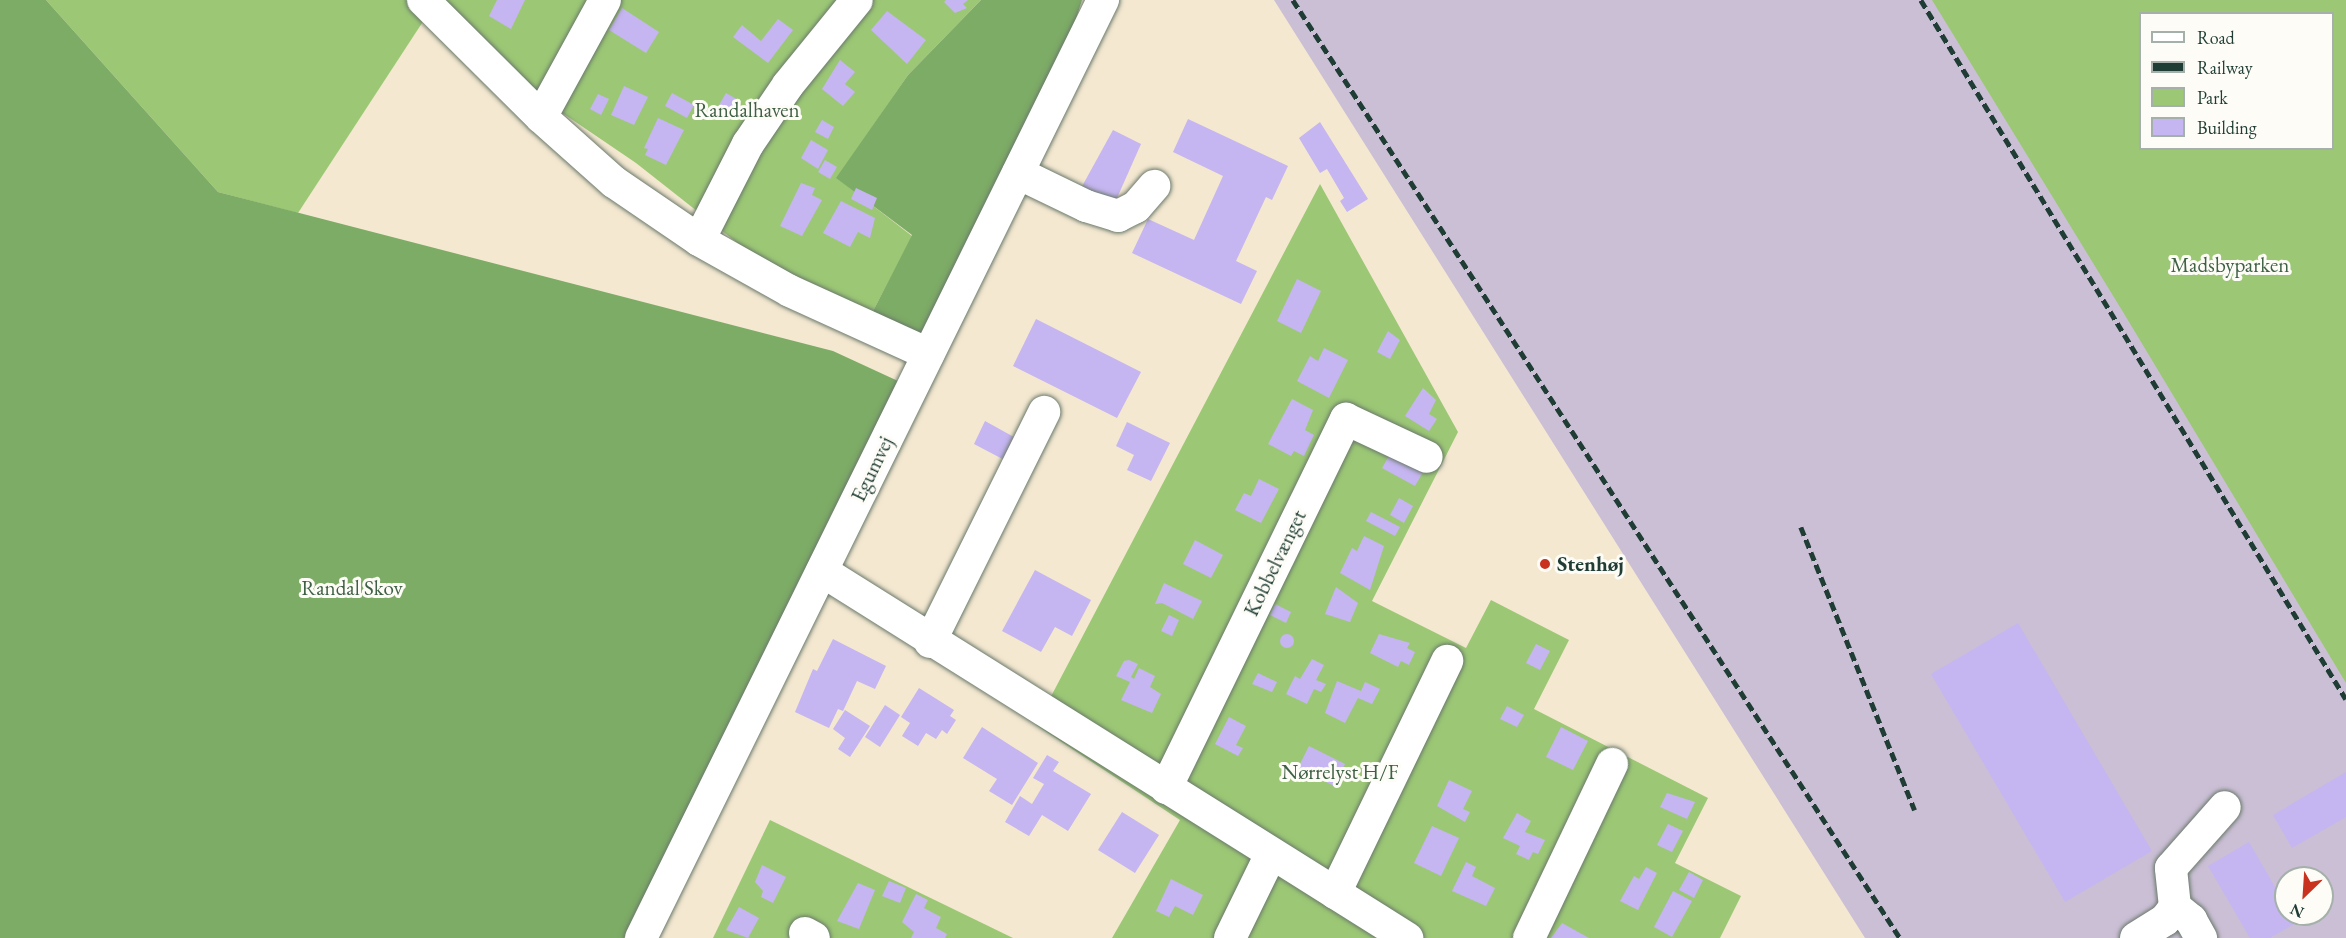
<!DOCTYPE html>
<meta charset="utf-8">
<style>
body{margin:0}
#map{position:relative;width:2346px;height:938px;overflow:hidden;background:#f4e8d1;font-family:"EB Garamond",serif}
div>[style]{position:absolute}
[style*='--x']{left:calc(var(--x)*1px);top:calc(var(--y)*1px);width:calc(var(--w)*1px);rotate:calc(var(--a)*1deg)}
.industrial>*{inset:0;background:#cbbfd6}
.green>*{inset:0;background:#9cc875}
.forest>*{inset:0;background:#7dac66}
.building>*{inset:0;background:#c5b5f1}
.round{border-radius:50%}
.roads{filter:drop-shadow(0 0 2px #6a796b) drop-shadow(0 0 2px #6a796b)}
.minor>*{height:32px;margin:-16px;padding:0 16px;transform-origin:16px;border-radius:16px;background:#fff}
.rail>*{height:4.5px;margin-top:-2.25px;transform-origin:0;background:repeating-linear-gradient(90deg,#1f3d34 0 9px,transparent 0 13.5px)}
.dots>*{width:16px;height:16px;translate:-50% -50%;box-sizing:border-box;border:3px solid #fdfcf7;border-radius:50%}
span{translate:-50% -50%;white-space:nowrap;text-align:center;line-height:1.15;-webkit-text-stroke:6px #fdfcf7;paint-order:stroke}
.park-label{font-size:21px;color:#3e6044}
.street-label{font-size:21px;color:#1f3d34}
.poi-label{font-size:21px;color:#1f3d34;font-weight:700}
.left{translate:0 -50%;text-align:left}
.legend{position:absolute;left:2139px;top:12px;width:195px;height:138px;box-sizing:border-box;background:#fdfcf7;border:2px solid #a4b0a9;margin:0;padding:8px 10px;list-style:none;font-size:18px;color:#1f3d34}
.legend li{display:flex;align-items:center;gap:12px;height:30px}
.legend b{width:30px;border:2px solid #a4b0a9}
.north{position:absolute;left:2274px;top:866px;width:60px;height:60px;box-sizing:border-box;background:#fdfcf7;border:2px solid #a4b0a9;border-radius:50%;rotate:205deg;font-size:16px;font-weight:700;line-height:24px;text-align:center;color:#1f3d34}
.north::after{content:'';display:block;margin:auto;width:21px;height:27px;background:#c8321e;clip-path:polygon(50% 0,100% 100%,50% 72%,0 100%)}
</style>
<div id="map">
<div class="industrial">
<div style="clip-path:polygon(evenodd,1274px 0,1935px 0,2346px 661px,2346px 938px,1865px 938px,1274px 0,2286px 878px,2322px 878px,2322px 914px,2286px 914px,2286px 878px)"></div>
</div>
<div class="green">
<div style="clip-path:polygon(46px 0,409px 0,424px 20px,298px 213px,218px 192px)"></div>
<div style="clip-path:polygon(442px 0,981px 0,908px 75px,837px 178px,912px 236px,870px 317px,782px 278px,636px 163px,558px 110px,476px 37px)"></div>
<div style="clip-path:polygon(evenodd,1932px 0,2346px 0,2346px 683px,2123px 312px,1932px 0,2140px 14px,2332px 14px,2332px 148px,2140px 148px,2140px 14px)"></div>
<div style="clip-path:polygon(1320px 184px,1458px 432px,1372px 601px,1466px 648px,1491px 600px,1569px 640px,1534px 709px,1708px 798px,1675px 863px,1741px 896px,1720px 938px,1112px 938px,1180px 820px,1036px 725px)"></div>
<div style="clip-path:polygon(770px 820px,1013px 938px,713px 938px)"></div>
</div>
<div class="forest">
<div style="clip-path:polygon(0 0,46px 0,218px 192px,833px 351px,898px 381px,624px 938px,0 938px)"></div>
<div style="clip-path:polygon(981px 0,1082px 0,1074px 25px,922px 336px,870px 317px,912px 235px,836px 178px,908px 75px)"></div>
</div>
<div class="building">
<div style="clip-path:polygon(497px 0,525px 0,511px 29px,489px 16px)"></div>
<div style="clip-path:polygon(946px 0,968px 0,963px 4px,967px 8px,955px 13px,944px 2px)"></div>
<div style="clip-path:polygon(622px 8px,659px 32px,646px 53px,609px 30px)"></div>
<div style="clip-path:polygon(887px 11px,926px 40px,907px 64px,871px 30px)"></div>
<div style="clip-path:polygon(778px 19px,793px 30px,768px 63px,733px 37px,742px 25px,761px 41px)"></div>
<div style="clip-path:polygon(840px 60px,855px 72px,845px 84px,855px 92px,843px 106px,822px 89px)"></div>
<div style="clip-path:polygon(624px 86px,648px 97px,634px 125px,611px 115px)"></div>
<div style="clip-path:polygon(672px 93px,694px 105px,687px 118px,665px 106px)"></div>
<div style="clip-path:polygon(726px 93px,740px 101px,732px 113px,719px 105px)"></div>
<div style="clip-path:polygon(598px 94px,609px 99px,601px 115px,590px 109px)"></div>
<div style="clip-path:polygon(658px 118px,684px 130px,666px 165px,645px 155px,648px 149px,644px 148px)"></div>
<div style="clip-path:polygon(1188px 119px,1288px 166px,1272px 200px,1266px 197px,1236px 261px,1257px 271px,1241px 304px,1132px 253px,1148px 219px,1194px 240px,1223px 176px,1173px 152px)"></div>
<div style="clip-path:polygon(822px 120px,834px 127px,828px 139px,815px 132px)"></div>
<div style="clip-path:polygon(1320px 122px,1368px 199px,1347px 212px,1340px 201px,1344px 198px,1327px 169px,1320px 173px,1299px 138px)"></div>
<div style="clip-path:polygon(1113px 130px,1141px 144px,1113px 207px,1080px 190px)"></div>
<div style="clip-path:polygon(811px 140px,828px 150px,818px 169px,801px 158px)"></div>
<div style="clip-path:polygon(825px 160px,837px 167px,830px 179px,818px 172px)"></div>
<div style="clip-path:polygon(801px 183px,815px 188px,812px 195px,822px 200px,802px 236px,780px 226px)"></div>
<div style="clip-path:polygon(856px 188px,877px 198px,872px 210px,851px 199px)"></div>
<div style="clip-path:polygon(841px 201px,875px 218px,870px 238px,858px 232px,850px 247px,823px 233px)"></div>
<div style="clip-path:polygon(1297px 279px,1321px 291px,1301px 333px,1277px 321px)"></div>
<div style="clip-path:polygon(1036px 319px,1141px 372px,1117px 418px,1013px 366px)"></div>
<div style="clip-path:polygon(1388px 331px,1400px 340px,1390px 359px,1377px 352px)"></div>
<div style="clip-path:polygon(1324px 348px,1348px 360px,1329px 398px,1297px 381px,1310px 356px,1318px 361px)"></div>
<div style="clip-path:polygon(1423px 388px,1436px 400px,1429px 414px,1437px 419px,1429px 431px,1405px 416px)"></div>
<div style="clip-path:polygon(1292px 399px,1313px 410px,1305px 430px,1314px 435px,1304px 456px,1294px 451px,1291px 456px,1268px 444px)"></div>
<div style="clip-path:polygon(985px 421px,1023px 442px,1012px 464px,974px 444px)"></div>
<div style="clip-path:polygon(1127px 422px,1170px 443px,1151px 481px,1127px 470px,1134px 455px,1116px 446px)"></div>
<div style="clip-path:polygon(1393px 449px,1426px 467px,1415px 486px,1382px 468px)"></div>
<div style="clip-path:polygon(1259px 479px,1279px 489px,1261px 523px,1235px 510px,1244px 493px,1251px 496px)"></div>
<div style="clip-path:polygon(1399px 498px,1413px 506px,1404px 523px,1390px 515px)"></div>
<div style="clip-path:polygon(1371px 512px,1400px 527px,1395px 536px,1366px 521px)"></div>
<div style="clip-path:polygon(1364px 536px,1384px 546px,1370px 590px,1340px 573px,1352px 548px,1357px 551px)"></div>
<div style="clip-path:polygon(1195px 540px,1223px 555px,1211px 578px,1183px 564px)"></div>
<div style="clip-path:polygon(1035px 570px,1091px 600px,1072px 636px,1055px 627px,1041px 652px,1002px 631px)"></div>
<div style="clip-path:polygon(1164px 583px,1202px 601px,1193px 619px,1162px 603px,1155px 604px)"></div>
<div style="clip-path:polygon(1336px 587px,1358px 603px,1350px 622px,1325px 614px)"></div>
<div style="clip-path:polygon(1275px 604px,1291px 612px,1286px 623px,1270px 615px)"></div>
<div style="clip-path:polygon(1169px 615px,1179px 620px,1172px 636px,1161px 631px)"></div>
<div style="clip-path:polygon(2018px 623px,2152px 851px,2065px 902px,1931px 674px)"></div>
<div style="clip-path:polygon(1379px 634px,1410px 643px,1407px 648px,1415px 652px,1409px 665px,1401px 661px,1398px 667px,1370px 653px)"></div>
<div class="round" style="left:1280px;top:634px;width:14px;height:14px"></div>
<div style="clip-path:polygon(833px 639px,886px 666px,875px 689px,857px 681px,843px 711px,838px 709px,829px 728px,795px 712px,813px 669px,817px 671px)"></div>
<div style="clip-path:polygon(1536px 644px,1550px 651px,1540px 670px,1526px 663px)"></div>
<div style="clip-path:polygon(1312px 659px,1324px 665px,1316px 680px,1326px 684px,1321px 692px,1314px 689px,1307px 704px,1286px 694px,1295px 676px,1300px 679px)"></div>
<div style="clip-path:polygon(1129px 660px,1138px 664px,1131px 677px,1134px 679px,1139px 668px,1155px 676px,1150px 687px,1161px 694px,1152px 713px,1121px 700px,1130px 682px,1116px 676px,1124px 661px)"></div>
<div style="clip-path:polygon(1258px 673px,1277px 682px,1272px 692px,1252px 684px)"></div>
<div style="clip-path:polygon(1337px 681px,1361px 691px,1365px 682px,1380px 689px,1372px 704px,1358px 698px,1345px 723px,1325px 713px)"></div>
<div style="clip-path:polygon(919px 688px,954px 710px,950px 716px,956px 720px,947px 734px,942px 730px,936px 739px,926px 733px,918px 746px,902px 736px,910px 723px,901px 717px)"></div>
<div style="clip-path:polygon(885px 705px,900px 715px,880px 747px,865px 737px)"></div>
<div style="clip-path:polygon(1507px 706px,1524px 715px,1517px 727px,1500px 719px)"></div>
<div style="clip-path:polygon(845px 710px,870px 726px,850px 757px,838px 749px,845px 738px,833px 729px)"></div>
<div style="clip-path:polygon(1229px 717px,1246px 726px,1236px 745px,1243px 748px,1238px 756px,1215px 744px)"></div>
<div style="clip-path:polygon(982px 727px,1038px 763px,1012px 805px,989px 791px,997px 779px,963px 758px)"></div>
<div style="clip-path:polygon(1561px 727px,1588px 741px,1573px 770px,1546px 757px)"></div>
<div style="clip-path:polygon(1309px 746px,1345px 764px,1334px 786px,1298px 768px)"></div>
<div style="clip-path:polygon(1047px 755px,1059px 762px,1053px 771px,1091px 794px,1068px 831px,1042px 815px,1029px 836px,1005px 822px,1020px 796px,1032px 804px,1044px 784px,1033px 778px)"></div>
<div style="clip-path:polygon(2346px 772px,2346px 817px,2292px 848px,2273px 815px)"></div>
<div style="clip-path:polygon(1449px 780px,1472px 791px,1463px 809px,1470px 812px,1465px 822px,1437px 806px)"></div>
<div style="clip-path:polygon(1667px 793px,1695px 802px,1687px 819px,1660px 807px)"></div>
<div style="clip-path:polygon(1122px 812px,1159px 835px,1135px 873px,1098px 850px)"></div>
<div style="clip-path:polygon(1517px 813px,1531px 821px,1525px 832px,1545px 840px,1538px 854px,1533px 852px,1529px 860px,1516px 854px,1520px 846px,1503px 838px)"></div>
<div style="clip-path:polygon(1668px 824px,1683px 831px,1672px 852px,1657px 845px)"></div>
<div style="clip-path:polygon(1432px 826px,1459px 838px,1441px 876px,1414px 863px)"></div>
<div style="clip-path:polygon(2249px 842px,2286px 906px,2286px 914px,2291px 914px,2296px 923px,2270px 938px,2250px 938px,2208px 866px)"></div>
<div style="clip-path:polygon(1466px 862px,1476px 867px,1472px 876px,1495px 888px,1486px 906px,1452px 891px)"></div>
<div style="clip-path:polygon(762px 865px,786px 877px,773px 903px,761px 897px,763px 891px,755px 882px)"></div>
<div style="clip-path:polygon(1646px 867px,1657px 873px,1638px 910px,1620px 901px,1634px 876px,1639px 879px)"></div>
<div style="clip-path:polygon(1689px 872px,1703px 880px,1694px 898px,1679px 890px)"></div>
<div style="clip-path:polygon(1171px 879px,1203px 895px,1193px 915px,1175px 906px,1169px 917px,1156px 911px)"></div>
<div style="clip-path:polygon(889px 881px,906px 888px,900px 903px,882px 896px)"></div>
<div style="clip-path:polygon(858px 883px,875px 890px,859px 929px,837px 921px)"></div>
<div style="clip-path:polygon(1673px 891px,1692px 901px,1672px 937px,1654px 927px)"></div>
<div style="clip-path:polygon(916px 894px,928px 900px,924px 908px,941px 917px,936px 928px,947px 934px,945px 938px,911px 938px,914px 932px,902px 922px)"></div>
<div style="clip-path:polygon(739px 907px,759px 918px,748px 938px,726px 930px)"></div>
<div style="clip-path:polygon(1562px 923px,1589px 938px,1551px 938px)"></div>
</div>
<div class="roads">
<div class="minor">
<div style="--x:423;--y:0;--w:166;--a:44.8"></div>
<div style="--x:541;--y:117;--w:98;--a:41.7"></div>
<div style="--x:614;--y:182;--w:103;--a:34.3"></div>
<div style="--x:699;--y:240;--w:104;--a:29.3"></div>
<div style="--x:790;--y:291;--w:152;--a:24.5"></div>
<div style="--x:541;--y:117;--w:133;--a:-61.3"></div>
<div style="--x:1018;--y:173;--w:76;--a:25.9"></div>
<div style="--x:1086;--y:206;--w:34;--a:17"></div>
<div style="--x:1118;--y:216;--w:20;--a:-27"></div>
<div style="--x:1136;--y:207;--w:28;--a:-49"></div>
<div style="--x:699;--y:240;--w:108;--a:-63"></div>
<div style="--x:748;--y:144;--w:71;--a:-55.9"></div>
<div style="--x:788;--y:85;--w:109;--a:-50.9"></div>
<div style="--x:822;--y:571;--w:691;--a:32.1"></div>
<div style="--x:930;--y:642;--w:257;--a:-63.6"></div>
<div style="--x:1166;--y:788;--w:411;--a:-64"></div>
<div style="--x:1346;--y:419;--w:89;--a:25.1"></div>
<div style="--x:1335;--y:893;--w:258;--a:-64.2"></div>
<div style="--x:2175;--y:907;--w:21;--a:39"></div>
<div style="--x:2191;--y:920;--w:21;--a:61"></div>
<div style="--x:805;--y:933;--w:10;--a:29"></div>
<div style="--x:641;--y:938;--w:1046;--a:-63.78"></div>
<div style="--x:1230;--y:938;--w:93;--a:-64"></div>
<div style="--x:1529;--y:938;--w:193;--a:-64.5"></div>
<div style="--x:2136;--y:938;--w:34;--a:-32"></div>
<div style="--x:2165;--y:920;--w:16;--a:-52"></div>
<div style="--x:2175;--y:907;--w:39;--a:-96"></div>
<div style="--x:2171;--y:868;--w:81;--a:-48.5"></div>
</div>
</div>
<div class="rail">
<div style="--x:1293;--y:0;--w:1117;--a:57.09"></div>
<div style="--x:1921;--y:0;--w:818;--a:58.7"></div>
<div style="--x:1801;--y:527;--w:305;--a:68.1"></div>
</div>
<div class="dots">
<div style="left:1545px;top:564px;background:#c8321e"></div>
</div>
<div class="park-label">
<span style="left:747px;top:110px">Randalhaven</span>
<span style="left:2230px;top:265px">Madsbyparken</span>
<span style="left:352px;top:588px">Randal Skov</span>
<span style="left:1340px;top:772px">Nørrelyst H/F</span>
</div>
<div class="street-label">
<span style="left:872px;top:469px;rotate:-64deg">Egumvej</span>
<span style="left:1275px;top:563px;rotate:-64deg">Kobbelvænget</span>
</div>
<div class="poi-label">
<span class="left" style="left:1557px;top:564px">Stenhøj</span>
</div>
<ul class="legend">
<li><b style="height:8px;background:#fff"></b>Road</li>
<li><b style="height:8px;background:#1f3d34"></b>Railway</li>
<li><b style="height:16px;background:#9cc875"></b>Park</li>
<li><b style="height:16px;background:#c5b5f1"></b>Building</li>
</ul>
<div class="north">N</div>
</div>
